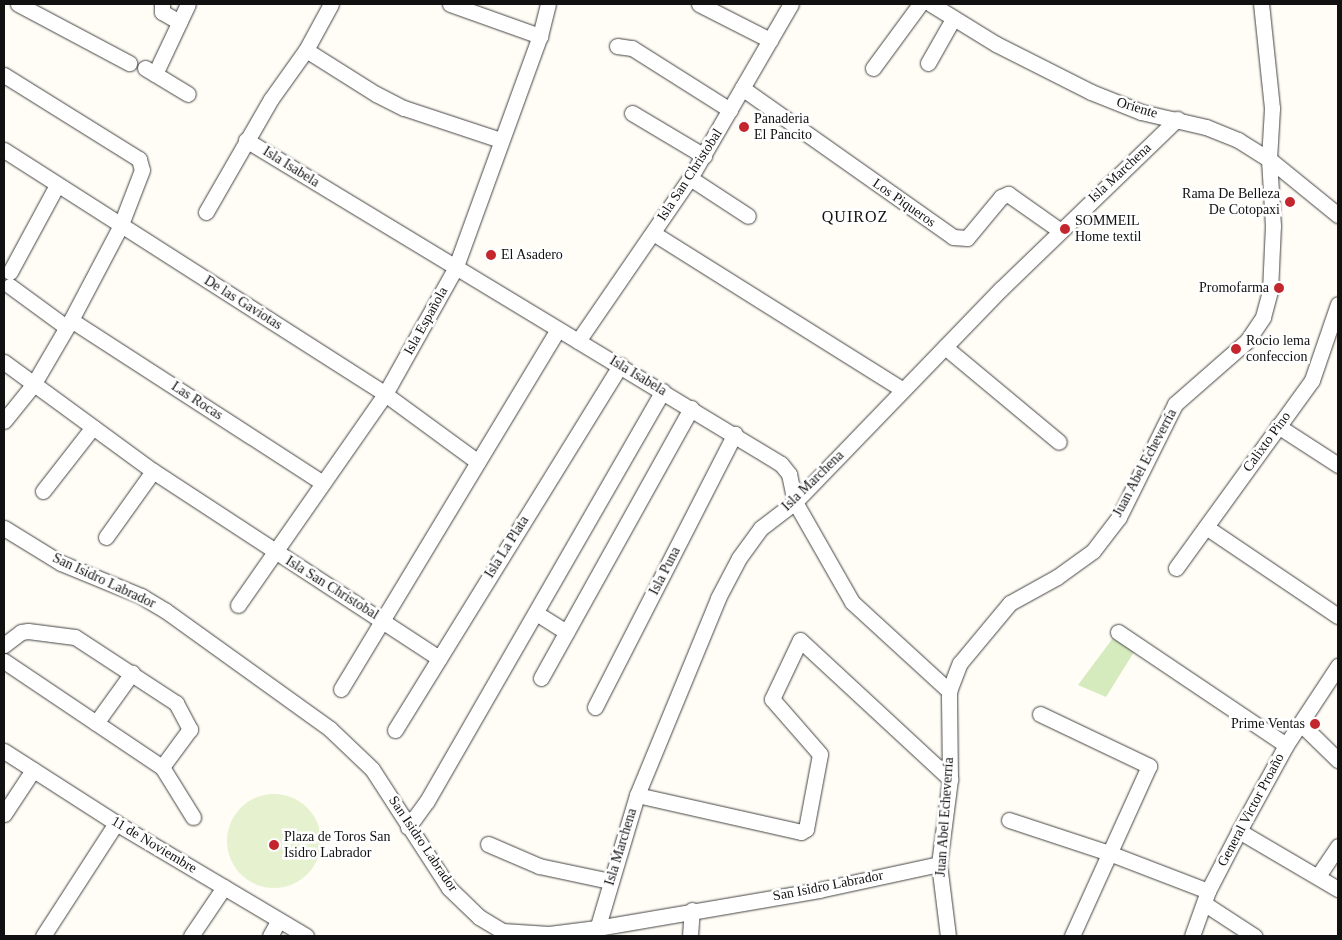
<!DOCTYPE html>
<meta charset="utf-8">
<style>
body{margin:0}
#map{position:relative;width:1342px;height:940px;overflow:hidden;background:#fffdf5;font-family:"Times New Roman",serif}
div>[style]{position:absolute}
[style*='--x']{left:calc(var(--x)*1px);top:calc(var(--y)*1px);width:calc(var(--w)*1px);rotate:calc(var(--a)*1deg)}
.green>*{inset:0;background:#d5ebbd}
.pitch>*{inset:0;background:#e6f2cf}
.round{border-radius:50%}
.roads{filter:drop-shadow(0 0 1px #444) drop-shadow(0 0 1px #444)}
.minor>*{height:15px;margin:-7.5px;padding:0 7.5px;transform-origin:7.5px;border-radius:7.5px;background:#fff}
.dots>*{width:14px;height:14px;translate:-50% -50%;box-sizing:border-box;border:2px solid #fff;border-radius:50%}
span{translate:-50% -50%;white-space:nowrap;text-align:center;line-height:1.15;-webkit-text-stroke:5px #fff;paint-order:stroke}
.street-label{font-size:14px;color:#111}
.poi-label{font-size:14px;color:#111}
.left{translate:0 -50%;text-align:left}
.right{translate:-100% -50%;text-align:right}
.quarter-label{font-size:16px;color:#111;letter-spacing:1px}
.frame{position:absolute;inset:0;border:5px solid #111;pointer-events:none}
</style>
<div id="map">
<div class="green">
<div style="clip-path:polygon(1113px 638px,1134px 652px,1106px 697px,1078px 685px)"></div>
</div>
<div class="pitch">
<div class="round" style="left:227px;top:794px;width:94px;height:94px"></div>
</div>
<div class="roads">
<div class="minor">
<div style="--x:18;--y:4;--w:126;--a:28"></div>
<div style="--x:162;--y:4;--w:8;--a:90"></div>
<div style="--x:162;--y:12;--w:20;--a:30"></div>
<div style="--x:450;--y:4;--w:96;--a:19.6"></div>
<div style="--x:699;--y:4;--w:80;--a:26.9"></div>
<div style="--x:931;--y:4;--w:76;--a:31.6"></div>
<div style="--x:996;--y:44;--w:106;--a:26.8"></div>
<div style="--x:1091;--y:92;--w:54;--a:21.8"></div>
<div style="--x:1141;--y:112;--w:67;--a:13"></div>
<div style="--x:1206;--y:127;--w:35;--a:22"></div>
<div style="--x:1238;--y:140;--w:36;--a:32"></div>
<div style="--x:1269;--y:159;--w:89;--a:39.1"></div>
<div style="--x:617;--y:46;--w:15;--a:8"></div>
<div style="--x:632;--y:48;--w:116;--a:32.3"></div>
<div style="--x:306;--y:50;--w:83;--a:32.2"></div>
<div style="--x:376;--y:94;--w:31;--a:27"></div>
<div style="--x:404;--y:108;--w:102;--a:18.3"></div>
<div style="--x:928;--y:63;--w:51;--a:-60.4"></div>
<div style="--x:145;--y:68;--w:50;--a:31.2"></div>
<div style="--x:873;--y:68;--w:79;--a:-53.7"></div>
<div style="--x:155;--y:74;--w:77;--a:-64.8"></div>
<div style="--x:4;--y:75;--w:159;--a:31.9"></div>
<div style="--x:139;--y:159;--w:11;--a:75"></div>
<div style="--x:142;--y:170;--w:61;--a:111.1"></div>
<div style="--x:120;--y:227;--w:105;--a:117.8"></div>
<div style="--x:71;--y:320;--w:75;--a:120.3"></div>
<div style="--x:33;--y:385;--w:46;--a:128.9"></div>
<div style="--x:742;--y:88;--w:258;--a:35.2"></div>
<div style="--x:953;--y:237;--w:14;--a:4"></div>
<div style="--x:967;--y:238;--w:53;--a:-50.3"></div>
<div style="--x:1001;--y:197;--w:8;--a:-23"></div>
<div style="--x:1008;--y:194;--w:62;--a:35.2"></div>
<div style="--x:632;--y:113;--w:84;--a:30.8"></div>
<div style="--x:246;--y:140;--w:625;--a:31.2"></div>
<div style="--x:781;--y:464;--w:13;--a:51"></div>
<div style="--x:789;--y:474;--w:29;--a:78"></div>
<div style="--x:795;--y:502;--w:115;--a:60.3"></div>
<div style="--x:852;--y:602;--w:132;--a:42.5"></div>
<div style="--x:4;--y:150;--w:452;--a:32.6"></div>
<div style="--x:385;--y:394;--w:115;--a:36.2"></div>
<div style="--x:690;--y:178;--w:69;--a:33.2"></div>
<div style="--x:206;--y:212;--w:130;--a:-60.1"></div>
<div style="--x:271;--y:99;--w:60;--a:-54.5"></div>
<div style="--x:306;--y:50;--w:52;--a:-61.5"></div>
<div style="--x:653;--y:233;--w:295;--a:32.1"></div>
<div style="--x:10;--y:272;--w:99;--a:-61.6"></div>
<div style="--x:10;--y:286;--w:69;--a:36.2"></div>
<div style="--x:71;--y:320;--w:300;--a:32.9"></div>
<div style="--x:578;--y:341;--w:198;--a:-55.5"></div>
<div style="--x:690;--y:178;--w:201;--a:-59.9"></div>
<div style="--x:945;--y:347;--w:148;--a:39.8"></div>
<div style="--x:4;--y:362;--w:185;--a:36.2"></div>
<div style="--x:153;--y:471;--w:342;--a:33.2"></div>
<div style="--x:1278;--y:426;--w:72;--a:33"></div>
<div style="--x:43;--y:491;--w:81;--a:-52"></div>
<div style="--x:1206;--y:527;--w:159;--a:34"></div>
<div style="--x:4;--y:528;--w:67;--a:31.6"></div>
<div style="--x:61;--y:563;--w:87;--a:22.4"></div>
<div style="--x:141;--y:596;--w:29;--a:31"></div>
<div style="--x:166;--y:611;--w:202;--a:35.7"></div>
<div style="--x:330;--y:729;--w:58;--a:43.6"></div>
<div style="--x:372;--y:769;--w:142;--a:57.1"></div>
<div style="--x:449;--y:888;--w:42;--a:44"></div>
<div style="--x:479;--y:917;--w:27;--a:31"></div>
<div style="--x:502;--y:931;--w:47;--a:3.7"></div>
<div style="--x:549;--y:934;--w:48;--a:-7.1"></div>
<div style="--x:597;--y:928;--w:225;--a:-9.7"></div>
<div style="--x:819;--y:890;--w:123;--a:-12.2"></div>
<div style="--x:106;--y:537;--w:81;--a:-54.5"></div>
<div style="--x:1176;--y:568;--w:232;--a:-54.1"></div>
<div style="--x:1312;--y:380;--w:80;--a:-71.1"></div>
<div style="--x:238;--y:605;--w:257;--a:-55.1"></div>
<div style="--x:385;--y:394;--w:143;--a:-60.8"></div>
<div style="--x:455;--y:269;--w:248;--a:-70"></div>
<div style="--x:540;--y:36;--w:33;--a:-76"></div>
<div style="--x:536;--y:613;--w:36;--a:32"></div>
<div style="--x:1118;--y:632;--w:202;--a:33.9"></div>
<div style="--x:4;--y:645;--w:21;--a:-37"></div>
<div style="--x:21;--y:632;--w:7;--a:-8"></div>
<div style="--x:28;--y:631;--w:47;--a:7.3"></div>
<div style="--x:75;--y:637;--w:121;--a:33.2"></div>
<div style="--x:176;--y:703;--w:30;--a:62"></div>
<div style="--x:190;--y:729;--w:47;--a:126.4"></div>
<div style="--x:162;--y:767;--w:59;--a:58.2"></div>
<div style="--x:4;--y:661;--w:190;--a:33.9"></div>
<div style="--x:541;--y:678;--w:309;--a:-60.9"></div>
<div style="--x:341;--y:689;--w:420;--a:-58.9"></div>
<div style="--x:595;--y:707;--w:307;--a:-62.9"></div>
<div style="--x:1040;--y:714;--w:121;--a:25.5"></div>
<div style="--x:1149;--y:766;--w:187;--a:114.4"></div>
<div style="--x:96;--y:723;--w:62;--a:-54.2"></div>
<div style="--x:1301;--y:724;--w:52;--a:44.2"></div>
<div style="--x:395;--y:730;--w:429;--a:-58.3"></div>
<div style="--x:4;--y:751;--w:133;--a:32.7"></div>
<div style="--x:116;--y:823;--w:221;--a:30.7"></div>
<div style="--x:637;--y:795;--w:168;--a:12.7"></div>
<div style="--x:801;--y:832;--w:6;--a:-31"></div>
<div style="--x:806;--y:829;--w:76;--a:-79.4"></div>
<div style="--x:820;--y:754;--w:73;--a:-131.1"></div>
<div style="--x:772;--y:699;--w:65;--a:-64.6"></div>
<div style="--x:800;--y:640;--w:205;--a:42.8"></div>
<div style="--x:4;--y:814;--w:53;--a:-56.6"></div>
<div style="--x:1009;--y:820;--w:105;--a:18.3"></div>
<div style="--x:1109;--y:853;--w:106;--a:21"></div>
<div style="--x:408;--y:827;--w:32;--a:-54"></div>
<div style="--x:427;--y:801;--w:473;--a:-60.1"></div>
<div style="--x:1239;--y:831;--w:115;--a:30.4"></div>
<div style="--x:488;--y:844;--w:56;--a:23.3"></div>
<div style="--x:539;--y:866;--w:73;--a:11.9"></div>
<div style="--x:1318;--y:876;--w:36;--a:-56"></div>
<div style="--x:1205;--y:904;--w:59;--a:33.1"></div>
<div style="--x:43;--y:936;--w:135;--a:-57.1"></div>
<div style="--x:191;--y:936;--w:59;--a:-56"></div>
<div style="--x:270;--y:936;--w:18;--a:-61"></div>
<div style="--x:595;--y:936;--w:147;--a:-73.4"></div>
<div style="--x:637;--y:795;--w:213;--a:-67.6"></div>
<div style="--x:718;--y:598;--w:45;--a:-62.3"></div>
<div style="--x:739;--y:558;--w:37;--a:-54"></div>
<div style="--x:761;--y:528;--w:43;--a:-37.4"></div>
<div style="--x:795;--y:502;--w:296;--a:-46"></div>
<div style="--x:1001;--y:289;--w:245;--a:-44"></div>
<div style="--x:690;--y:936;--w:26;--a:-86"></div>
<div style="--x:948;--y:936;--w:73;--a:-97.1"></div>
<div style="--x:939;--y:864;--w:86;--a:-82.6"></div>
<div style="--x:950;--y:779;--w:88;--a:-90.7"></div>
<div style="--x:949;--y:691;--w:30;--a:-69"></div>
<div style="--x:960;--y:663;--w:78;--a:-50.2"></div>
<div style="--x:1010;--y:603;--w:54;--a:-29"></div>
<div style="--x:1057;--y:577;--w:44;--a:-35.8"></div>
<div style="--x:1093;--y:551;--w:43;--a:-52.6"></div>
<div style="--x:1119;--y:517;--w:126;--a:-63.6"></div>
<div style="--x:1175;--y:404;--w:96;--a:-41.2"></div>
<div style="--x:1247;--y:341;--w:29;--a:-56"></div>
<div style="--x:1263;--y:317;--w:27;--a:-75"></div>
<div style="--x:1270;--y:291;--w:65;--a:-87.4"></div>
<div style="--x:1273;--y:226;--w:67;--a:-93.4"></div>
<div style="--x:1269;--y:159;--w:51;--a:-86.6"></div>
<div style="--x:1272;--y:108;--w:105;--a:-96"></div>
<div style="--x:1192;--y:936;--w:48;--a:-70.4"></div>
<div style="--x:1208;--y:891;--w:68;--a:-62.7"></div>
<div style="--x:1239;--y:831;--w:98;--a:-61.3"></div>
<div style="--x:1286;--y:745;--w:95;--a:-56.6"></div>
</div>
</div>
<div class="dots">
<div style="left:744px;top:127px;background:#c4262e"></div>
<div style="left:1290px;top:202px;background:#c4262e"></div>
<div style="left:1065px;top:229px;background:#c4262e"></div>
<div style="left:491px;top:255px;background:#c4262e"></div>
<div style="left:1279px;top:288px;background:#c4262e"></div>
<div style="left:1236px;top:349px;background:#c4262e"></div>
<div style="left:1315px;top:724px;background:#c4262e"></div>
<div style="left:274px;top:845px;background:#c4262e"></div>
</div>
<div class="street-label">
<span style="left:1137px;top:108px;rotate:17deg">Oriente</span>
<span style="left:291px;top:167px;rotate:32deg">Isla Isabela</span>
<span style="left:1120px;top:173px;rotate:-43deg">Isla Marchena</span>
<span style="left:690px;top:175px;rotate:-57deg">Isla San Christobal</span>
<span style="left:904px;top:203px;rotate:35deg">Los Piqueros</span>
<span style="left:243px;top:303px;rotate:32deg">De las Gaviotas</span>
<span style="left:426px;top:321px;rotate:-61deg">Isla Española</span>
<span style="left:638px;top:376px;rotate:31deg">Isla Isabela</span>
<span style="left:197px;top:401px;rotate:33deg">Las Rocas</span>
<span style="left:1267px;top:442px;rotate:-54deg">Calixto Pino</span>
<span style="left:1145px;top:463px;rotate:-62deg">Juan Abel Echeverría</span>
<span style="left:813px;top:481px;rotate:-44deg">Isla Marchena</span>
<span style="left:507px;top:547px;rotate:-58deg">Isla La Plata</span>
<span style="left:665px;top:571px;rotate:-63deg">Isla Puna</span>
<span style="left:104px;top:581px;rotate:25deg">San Isidro Labrador</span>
<span style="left:332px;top:588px;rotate:32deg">Isla San Christobal</span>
<span style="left:1251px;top:810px;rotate:-62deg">General Victor Proaño</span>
<span style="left:945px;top:817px;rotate:-86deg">Juan Abel Echeverría</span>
<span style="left:423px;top:844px;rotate:56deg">San Isidro Labrador</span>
<span style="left:154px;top:845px;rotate:31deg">11 de Noviembre</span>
<span style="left:621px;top:847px;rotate:-73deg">Isla Marchena</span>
<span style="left:828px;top:886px;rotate:-11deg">San Isidro Labrador</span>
</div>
<div class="poi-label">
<span class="left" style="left:754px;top:127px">Panaderia<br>El Pancito</span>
<span class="right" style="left:1280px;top:202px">Rama De Belleza<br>De Cotopaxi</span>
<span class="left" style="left:1075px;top:229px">SOMMEIL<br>Home textil</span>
<span class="left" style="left:501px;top:255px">El Asadero</span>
<span class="right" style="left:1269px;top:288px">Promofarma</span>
<span class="left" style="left:1246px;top:349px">Rocio lema<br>confeccion</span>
<span class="right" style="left:1305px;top:724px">Prime Ventas</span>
<span class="left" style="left:284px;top:845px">Plaza de Toros San<br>Isidro Labrador</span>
</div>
<div class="quarter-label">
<span style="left:855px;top:217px">QUIROZ</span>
</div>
<div class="frame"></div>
</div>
